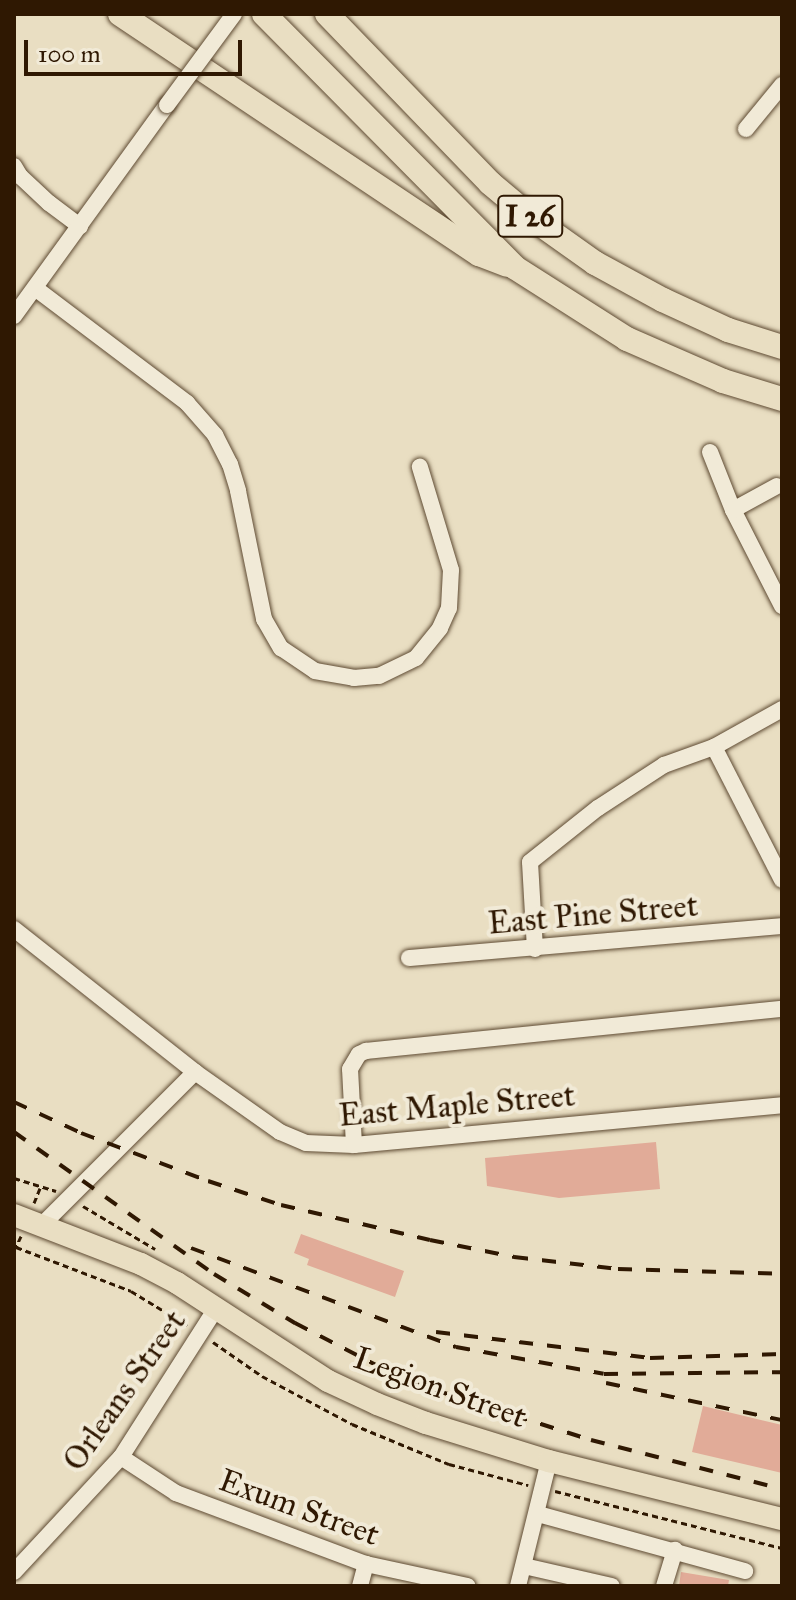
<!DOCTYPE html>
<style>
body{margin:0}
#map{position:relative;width:796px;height:1600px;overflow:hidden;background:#e9dec2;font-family:"IM FELL Great Primer",serif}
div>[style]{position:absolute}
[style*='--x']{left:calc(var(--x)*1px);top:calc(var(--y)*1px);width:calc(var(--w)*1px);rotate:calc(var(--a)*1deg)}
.building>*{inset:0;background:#e1ab98}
.path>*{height:3px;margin-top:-1.5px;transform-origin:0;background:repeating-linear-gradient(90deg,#2f1802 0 6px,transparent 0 10px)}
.roads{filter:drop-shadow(0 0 2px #5e4a32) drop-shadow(0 0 2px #5e4a32)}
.minor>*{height:16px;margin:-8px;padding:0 8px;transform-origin:8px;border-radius:8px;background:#f1ead7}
.major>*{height:22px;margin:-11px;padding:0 11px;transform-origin:11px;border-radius:11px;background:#e9dec2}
.highway>*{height:24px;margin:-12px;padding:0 12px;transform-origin:12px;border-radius:12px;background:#e9dec2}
.rail>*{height:4px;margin-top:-2px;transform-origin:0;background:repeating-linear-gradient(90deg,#2f1802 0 14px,transparent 0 28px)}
.bridges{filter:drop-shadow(0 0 2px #5e4a32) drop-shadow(0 0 2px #5e4a32)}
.minor-bridge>*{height:16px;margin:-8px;padding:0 8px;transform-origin:8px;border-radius:8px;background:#f1ead7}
span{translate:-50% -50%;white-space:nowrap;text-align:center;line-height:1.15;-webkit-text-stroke:8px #f1ead7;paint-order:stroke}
.shield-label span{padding:2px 6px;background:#f1ead7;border:2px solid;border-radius:6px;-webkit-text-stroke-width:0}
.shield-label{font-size:30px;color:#2f1802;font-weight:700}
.street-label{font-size:32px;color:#2f1802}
.frame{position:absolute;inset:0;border:16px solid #2f1802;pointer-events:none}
.scale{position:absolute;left:24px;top:40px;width:218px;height:36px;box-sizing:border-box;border:4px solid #2f1802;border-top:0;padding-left:10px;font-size:24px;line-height:28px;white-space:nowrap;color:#2f1802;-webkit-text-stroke:6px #f1ead7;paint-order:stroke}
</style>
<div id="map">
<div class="building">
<div style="clip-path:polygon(656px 1142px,660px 1189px,559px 1198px,487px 1186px,485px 1158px)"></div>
<div style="clip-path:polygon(301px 1234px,404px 1271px,395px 1297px,307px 1265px,309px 1259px,294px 1253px)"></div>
<div style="clip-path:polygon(703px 1406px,782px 1425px,782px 1473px,692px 1452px)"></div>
<div style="clip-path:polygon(681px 1572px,729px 1580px,728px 1586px,679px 1586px)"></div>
</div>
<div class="path">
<div style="--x:14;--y:1178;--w:44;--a:17.2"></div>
<div style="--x:34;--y:1203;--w:16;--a:-68"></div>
<div style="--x:83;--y:1206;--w:84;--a:30.8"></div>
<div style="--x:21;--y:1236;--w:12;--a:114"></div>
<div style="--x:16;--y:1247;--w:123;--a:20.9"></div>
<div style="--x:131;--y:1291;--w:66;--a:31.3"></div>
<div style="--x:213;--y:1342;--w:60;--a:34.8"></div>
<div style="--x:262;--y:1376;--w:102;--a:28.1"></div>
<div style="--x:352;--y:1424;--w:105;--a:22.4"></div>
<div style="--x:449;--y:1464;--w:82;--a:14.9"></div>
<div style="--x:555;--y:1491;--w:234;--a:14.1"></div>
</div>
<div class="roads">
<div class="minor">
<div style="--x:746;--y:129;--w:57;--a:-50.7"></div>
<div style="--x:14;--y:166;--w:12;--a:59"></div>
<div style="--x:20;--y:176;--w:40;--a:43"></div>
<div style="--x:49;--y:203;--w:39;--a:37"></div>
<div style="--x:35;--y:288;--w:191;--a:37.1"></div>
<div style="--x:187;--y:403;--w:43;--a:48.8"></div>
<div style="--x:215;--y:435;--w:33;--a:63"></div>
<div style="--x:230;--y:464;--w:28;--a:73"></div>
<div style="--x:238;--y:491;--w:131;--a:78.5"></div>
<div style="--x:264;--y:619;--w:34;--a:60"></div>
<div style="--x:281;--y:648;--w:41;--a:34.1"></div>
<div style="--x:315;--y:671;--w:40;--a:10"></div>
<div style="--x:354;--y:678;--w:25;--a:-5"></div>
<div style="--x:379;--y:676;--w:41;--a:-25.9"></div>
<div style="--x:416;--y:658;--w:38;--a:-51"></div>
<div style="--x:440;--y:628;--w:22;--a:-66"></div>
<div style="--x:449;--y:608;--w:38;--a:-87"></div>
<div style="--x:451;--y:570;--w:108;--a:-106.8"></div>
<div style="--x:14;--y:316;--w:261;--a:-54.1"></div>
<div style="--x:710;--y:452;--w:62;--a:68.4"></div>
<div style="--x:733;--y:510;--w:108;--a:63"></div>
<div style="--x:733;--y:510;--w:50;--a:-28.6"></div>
<div style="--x:714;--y:747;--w:149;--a:62.9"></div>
<div style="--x:14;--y:929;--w:231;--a:38.3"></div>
<div style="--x:195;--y:1072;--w:104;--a:35.2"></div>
<div style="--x:280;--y:1132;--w:28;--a:23"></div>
<div style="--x:306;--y:1143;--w:48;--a:2.4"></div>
<div style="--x:354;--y:1145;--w:430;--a:-5.3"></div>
<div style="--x:535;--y:949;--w:87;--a:-93.3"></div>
<div style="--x:530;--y:862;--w:87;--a:-38.5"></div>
<div style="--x:598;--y:808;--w:79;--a:-33.1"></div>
<div style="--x:664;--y:765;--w:53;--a:-19.8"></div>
<div style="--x:714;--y:747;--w:78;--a:-29.2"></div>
<div style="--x:409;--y:958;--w:374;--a:-4.9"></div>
<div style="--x:354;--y:1145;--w:76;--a:-93"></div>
<div style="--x:350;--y:1069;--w:17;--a:-59"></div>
<div style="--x:359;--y:1054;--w:8;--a:-23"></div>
<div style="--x:366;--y:1051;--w:418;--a:-5.8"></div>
<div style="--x:43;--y:1224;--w:215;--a:-45"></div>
<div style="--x:121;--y:1457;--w:66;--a:33.2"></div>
<div style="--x:176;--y:1493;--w:203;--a:20.5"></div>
<div style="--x:366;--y:1564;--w:104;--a:12.2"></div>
<div style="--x:538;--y:1514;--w:215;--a:15.4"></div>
<div style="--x:524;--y:1566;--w:90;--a:12.8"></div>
<div style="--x:14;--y:1572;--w:157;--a:-47.1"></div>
<div style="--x:121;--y:1457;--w:174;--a:-57.4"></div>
<div style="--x:360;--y:1586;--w:23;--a:-75"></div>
<div style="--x:518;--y:1586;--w:129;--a:-76.1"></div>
<div style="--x:664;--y:1586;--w:38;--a:-73"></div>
</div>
<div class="major">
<div style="--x:14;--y:1215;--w:136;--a:21.1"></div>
<div style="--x:141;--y:1264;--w:41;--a:27.8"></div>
<div style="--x:177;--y:1283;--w:180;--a:33"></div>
<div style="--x:328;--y:1381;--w:54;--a:25.1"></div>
<div style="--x:377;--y:1404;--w:53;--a:21.2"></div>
<div style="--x:426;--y:1423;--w:129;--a:17.2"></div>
<div style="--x:549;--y:1461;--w:240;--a:14"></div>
</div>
<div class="highway">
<div style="--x:120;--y:14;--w:432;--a:33.8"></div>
<div style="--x:479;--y:254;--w:30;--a:21"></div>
<div style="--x:264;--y:14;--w:356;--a:45.3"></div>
<div style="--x:514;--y:267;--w:134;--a:32.5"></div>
<div style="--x:627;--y:339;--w:105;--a:23.6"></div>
<div style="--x:723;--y:381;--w:62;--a:17"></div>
<div style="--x:327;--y:14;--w:235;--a:46"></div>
<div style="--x:490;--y:183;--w:56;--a:39.9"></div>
<div style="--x:533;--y:219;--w:76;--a:35.4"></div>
<div style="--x:595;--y:263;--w:77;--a:28.6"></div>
<div style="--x:663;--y:300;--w:72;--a:24.8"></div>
<div style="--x:728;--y:330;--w:57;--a:17.5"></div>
</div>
</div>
<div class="rail">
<div style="--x:14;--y:1102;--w:74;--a:24.8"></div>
<div style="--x:81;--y:1133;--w:136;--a:20.7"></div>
<div style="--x:208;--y:1181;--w:77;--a:18.2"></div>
<div style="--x:281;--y:1205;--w:153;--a:13.2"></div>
<div style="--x:430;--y:1240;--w:86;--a:11.4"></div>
<div style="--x:514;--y:1257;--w:105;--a:6.6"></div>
<div style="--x:618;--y:1269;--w:164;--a:1.7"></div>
<div style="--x:14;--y:1132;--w:245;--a:35.4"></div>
<div style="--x:214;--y:1274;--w:95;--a:31.2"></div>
<div style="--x:295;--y:1323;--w:126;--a:27.4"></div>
<div style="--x:407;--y:1381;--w:193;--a:17.8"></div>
<div style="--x:591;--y:1440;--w:197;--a:14.4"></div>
<div style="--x:191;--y:1248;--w:283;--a:20.5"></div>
<div style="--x:456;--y:1347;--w:150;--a:10.3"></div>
<div style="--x:604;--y:1374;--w:178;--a:-0.6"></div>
<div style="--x:436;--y:1332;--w:216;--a:6.9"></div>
<div style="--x:650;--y:1358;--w:132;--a:-1.7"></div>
<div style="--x:606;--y:1383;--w:180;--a:11.9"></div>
</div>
<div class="bridges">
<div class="minor-bridge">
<div style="--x:167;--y:105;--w:113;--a:-53.6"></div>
</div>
</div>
<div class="shield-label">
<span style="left:530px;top:216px">I 26</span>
</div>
<div class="street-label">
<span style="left:593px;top:915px;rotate:-5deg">East Pine Street</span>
<span style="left:457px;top:1106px;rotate:-5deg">East Maple Street</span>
<span style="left:440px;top:1388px;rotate:20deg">Legion Street</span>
<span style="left:125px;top:1391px;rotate:-55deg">Orleans Street</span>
<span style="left:299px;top:1508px;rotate:20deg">Exum Street</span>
</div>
<div class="frame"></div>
<div class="scale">100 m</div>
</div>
